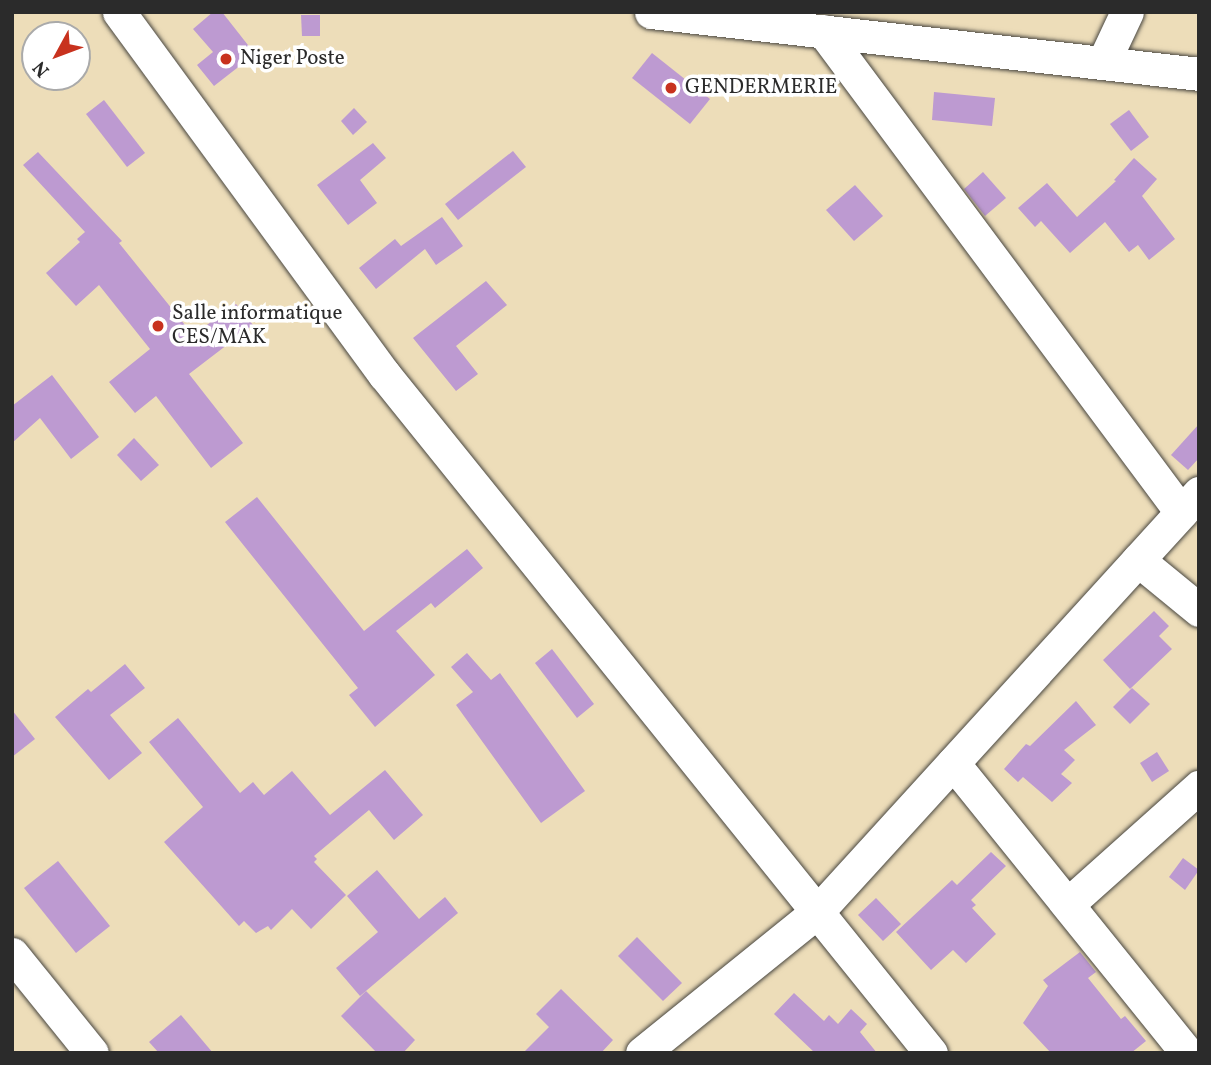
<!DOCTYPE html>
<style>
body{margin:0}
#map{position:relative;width:1211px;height:1065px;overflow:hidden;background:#edddb9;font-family:Vollkorn,serif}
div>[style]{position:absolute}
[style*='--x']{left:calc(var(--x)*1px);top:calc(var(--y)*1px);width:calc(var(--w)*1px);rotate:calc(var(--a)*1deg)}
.building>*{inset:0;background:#bd9ad1}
.roads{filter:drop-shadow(0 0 2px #484640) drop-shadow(0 0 2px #484640)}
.minor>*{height:33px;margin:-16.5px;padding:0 16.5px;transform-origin:16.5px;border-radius:16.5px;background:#fff}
.dots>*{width:19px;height:19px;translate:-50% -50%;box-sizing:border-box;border:4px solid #fff;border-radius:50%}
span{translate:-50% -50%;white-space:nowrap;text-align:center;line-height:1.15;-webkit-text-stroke:7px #fff;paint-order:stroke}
.poi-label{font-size:21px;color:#2b2b2b}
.left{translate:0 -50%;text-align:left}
.frame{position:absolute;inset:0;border:14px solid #2b2b2b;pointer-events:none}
.north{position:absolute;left:21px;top:21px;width:70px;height:70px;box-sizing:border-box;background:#fff;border:2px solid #aaa;border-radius:50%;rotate:229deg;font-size:19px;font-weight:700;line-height:28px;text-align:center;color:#2b2b2b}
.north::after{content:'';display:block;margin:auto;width:24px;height:32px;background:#c8321e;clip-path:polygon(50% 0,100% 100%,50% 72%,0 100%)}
</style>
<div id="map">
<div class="building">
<div style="clip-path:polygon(213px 12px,222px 12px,255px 54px,214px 86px,197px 65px,213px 52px,193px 29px)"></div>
<div style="clip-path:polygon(301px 15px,320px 15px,320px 36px,302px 36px)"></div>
<div style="clip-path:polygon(652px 53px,710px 99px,690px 124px,632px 78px)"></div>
<div style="clip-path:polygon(934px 92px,995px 98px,992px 126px,932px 120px)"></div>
<div style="clip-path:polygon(104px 100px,145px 153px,127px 167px,86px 114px)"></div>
<div style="clip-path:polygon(354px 108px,367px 122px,353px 135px,341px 121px)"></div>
<div style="clip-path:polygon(1129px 110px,1149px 137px,1131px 151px,1110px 124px)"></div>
<div style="clip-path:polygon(373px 143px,386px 158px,360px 180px,377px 203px,348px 225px,317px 185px)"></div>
<div style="clip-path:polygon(513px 151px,526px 167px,458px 220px,445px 204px)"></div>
<div style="clip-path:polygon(38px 152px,122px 241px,119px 243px,193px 335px,236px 304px,253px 325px,189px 374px,243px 443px,211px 468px,156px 396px,135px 413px,109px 382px,150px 349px,99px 285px,76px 306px,46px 273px,80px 242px,77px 239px,85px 232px,23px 165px)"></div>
<div style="clip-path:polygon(1134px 158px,1157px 179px,1142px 196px,1175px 239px,1149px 260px,1138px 245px,1129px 252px,1105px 222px,1070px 253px,1041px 221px,1035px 227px,1018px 208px,1047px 183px,1077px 217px,1116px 181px,1114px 180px)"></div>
<div style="clip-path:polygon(983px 172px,1006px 198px,985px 216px,964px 189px)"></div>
<div style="clip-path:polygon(855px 185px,883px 216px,854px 241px,826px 210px)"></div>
<div style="clip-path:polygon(442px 217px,463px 246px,436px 265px,425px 249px,376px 289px,359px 268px,395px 239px,401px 246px)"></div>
<div style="clip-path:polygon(486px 281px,507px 305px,456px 346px,478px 374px,456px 391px,413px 338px)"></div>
<div style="clip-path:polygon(52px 375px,99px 437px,71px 459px,40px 418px,12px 443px,12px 406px)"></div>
<div style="clip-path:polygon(1199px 424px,1199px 458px,1188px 470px,1171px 455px)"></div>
<div style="clip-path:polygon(134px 438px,159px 465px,141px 481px,117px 455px)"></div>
<div style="clip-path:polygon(257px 497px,364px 631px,467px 549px,483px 568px,435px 608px,431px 603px,396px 631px,435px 675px,375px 727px,349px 695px,358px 688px,225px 522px)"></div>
<div style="clip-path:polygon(1154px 611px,1169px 626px,1159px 636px,1172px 649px,1130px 689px,1103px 660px)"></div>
<div style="clip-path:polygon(552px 649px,594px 704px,577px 718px,535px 663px)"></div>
<div style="clip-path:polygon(467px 653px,491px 680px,500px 673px,585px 791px,541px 823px,456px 705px,473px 692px,451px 667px)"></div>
<div style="clip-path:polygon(125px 664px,145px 688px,110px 715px,142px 753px,109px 780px,55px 717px,88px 689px,91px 692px)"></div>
<div style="clip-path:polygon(1132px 688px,1150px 704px,1130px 724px,1113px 707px)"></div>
<div style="clip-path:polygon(1076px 701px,1096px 725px,1064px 750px,1075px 760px,1061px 774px,1072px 783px,1052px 802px,1023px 777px,1018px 782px,1004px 769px,1026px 744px,1030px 746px)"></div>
<div style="clip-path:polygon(12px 710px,35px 739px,12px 757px)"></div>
<div style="clip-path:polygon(178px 718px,240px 793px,253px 782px,264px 795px,292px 771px,330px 815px,385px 770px,423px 815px,394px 840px,369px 810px,314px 856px,317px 859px,314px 862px,346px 895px,311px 929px,292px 909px,271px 930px,268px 926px,256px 933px,244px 921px,239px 926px,164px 842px,203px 807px,149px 742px)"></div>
<div style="clip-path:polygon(1157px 752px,1169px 771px,1152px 782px,1140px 763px)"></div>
<div style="clip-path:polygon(991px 852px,1006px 866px,971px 900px,976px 905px,972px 908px,996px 934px,966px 963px,953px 950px,931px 970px,896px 932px,952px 880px,957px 885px)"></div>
<div style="clip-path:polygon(1183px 858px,1199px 870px,1185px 890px,1169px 877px)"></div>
<div style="clip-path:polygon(58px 861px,110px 926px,76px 953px,24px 888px)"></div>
<div style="clip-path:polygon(377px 870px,419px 919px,445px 897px,458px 913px,360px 996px,336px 968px,378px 932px,347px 896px)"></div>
<div style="clip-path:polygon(876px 898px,901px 924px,883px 941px,858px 915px)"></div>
<div style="clip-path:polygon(637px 937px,682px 983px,663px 1001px,618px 956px)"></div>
<div style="clip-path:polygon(1080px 952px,1096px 972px,1088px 978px,1121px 1019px,1125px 1016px,1146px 1041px,1131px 1053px,1051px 1053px,1023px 1023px,1048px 986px,1043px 980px)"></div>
<div style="clip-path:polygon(561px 989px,613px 1040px,601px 1053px,523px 1053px,549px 1027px,536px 1014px)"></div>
<div style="clip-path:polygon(366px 991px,415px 1040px,403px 1053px,377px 1053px,341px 1016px)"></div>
<div style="clip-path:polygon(794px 993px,824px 1021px,829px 1015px,838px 1024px,851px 1009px,867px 1024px,860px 1032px,877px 1053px,815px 1053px,774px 1014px)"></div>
<div style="clip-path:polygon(181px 1015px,213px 1053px,159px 1053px,149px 1042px)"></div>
</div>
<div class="roads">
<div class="minor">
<div style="--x:119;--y:12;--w:449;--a:53.8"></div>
<div style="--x:384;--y:374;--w:872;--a:51.15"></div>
<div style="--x:651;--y:12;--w:551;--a:6.45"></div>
<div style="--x:823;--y:31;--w:600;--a:53.34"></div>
<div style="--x:1103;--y:63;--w:56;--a:-64.8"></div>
<div style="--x:1138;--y:560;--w:79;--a:39.3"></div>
<div style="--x:953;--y:763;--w:373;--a:51.1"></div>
<div style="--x:1068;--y:904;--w:176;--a:-41.8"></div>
<div style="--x:12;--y:954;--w:127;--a:51.1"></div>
<div style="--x:642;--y:1053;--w:226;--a:-38.9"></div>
<div style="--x:818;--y:911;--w:566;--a:-47.65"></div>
</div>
</div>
<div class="dots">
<div style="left:226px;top:59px;background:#c8321e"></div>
<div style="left:671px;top:88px;background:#c8321e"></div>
<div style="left:158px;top:326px;background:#c8321e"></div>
</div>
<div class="poi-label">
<span class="left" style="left:240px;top:59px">Niger Poste</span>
<span class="left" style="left:685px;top:88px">GENDERMERIE</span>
<span class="left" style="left:172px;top:326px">Salle informatique<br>CES/MAK</span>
</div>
<div class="frame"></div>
<div class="north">N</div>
</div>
